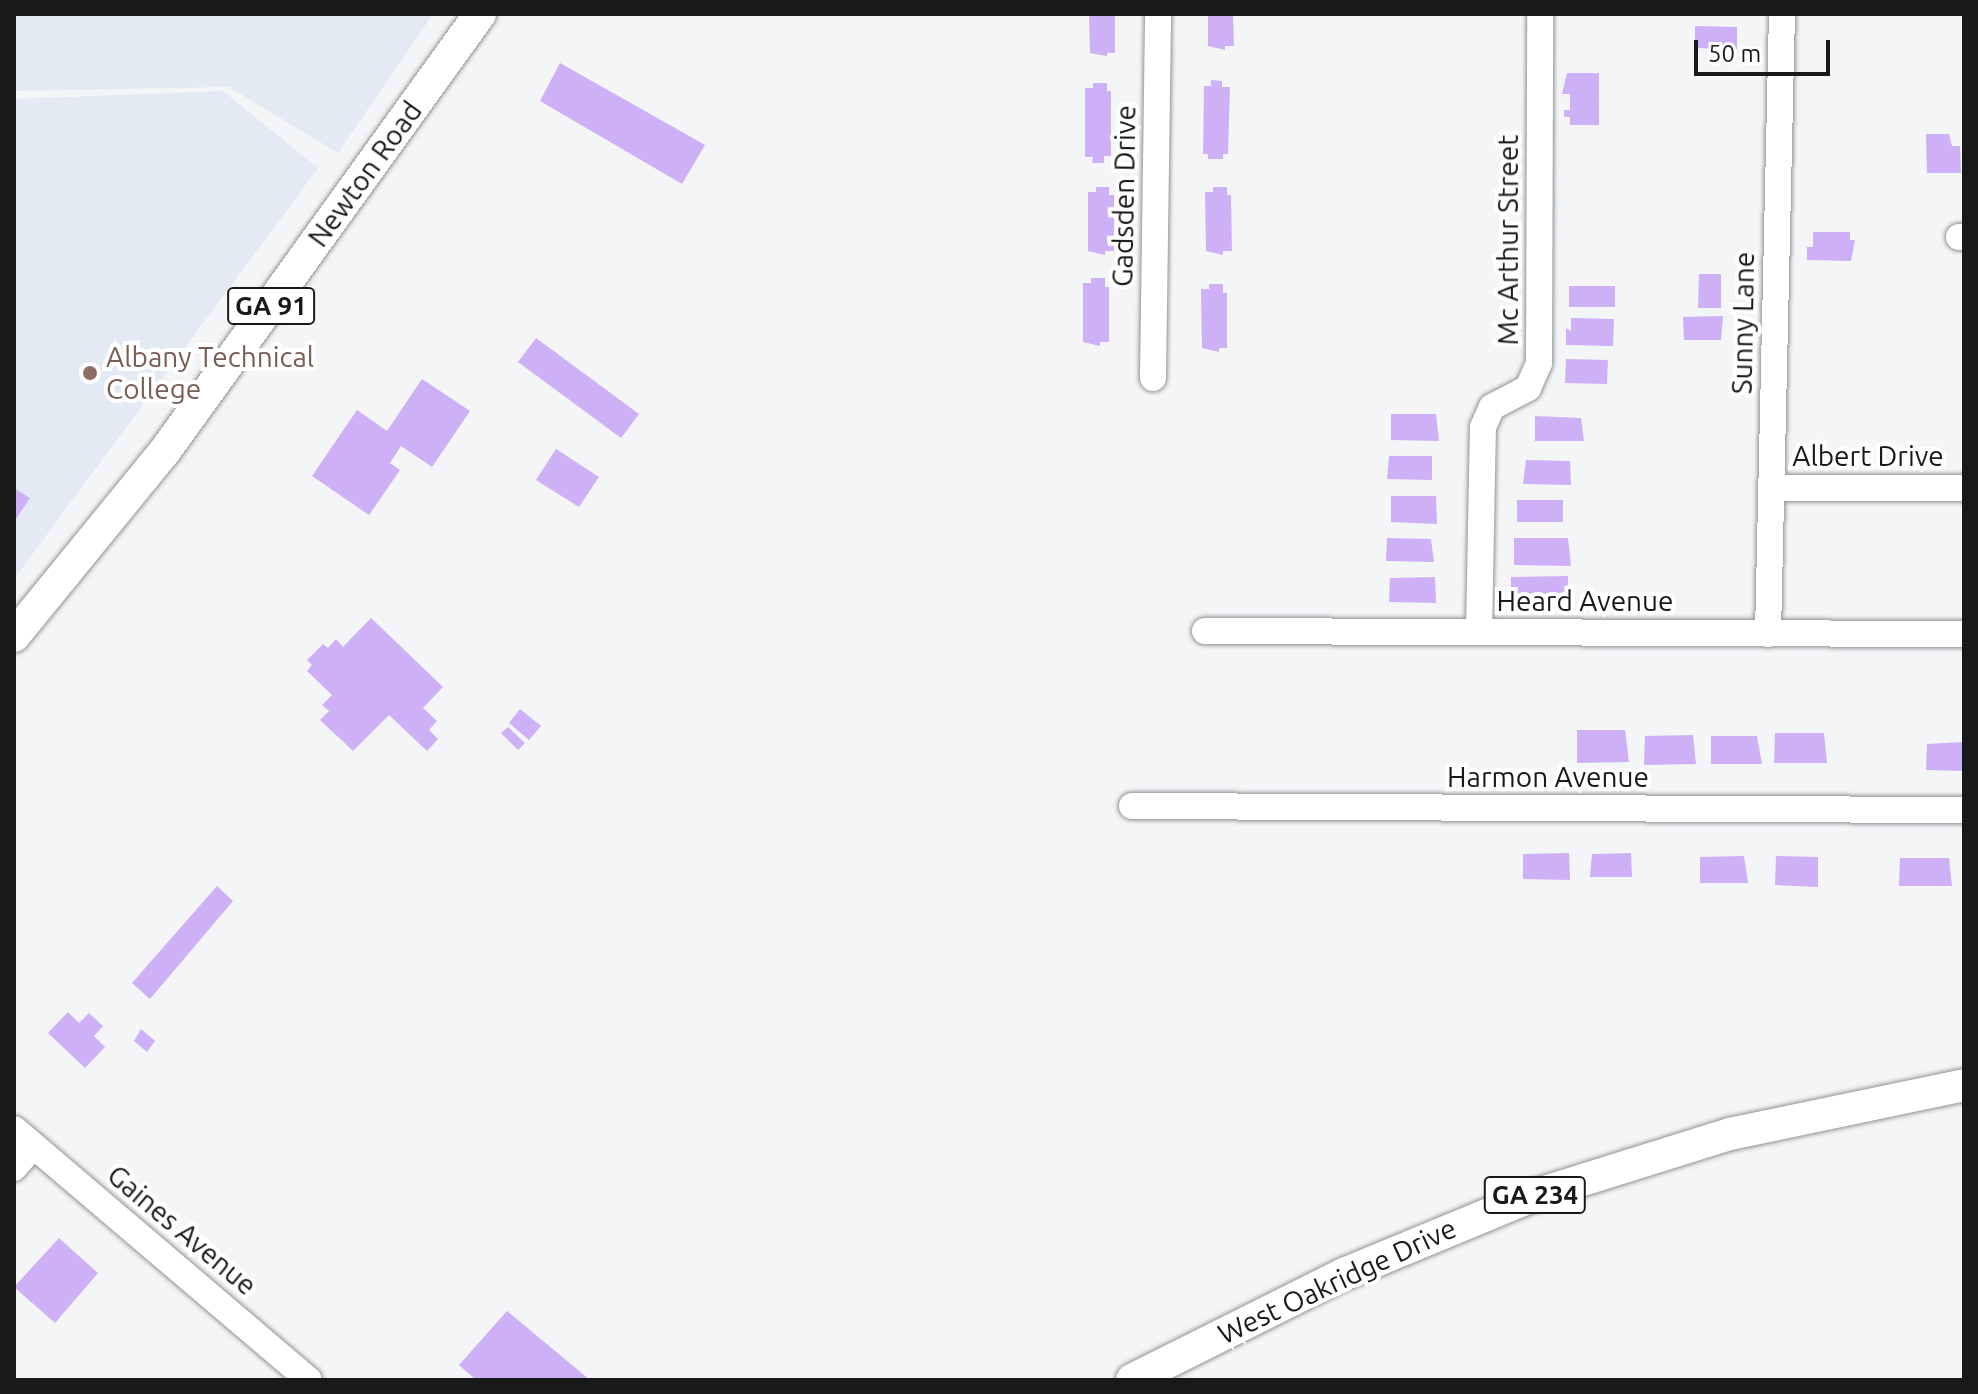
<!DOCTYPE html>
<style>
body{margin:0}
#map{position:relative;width:1978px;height:1394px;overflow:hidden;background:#f3f5f7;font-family:Ubuntu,sans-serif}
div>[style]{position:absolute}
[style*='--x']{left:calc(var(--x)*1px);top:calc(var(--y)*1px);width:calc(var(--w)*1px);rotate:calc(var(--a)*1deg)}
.built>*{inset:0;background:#e4eaf3}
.building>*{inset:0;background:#ceb0f7}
.roads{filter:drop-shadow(0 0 2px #919395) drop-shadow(0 0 2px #919395)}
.minor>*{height:26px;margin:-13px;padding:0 13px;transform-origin:13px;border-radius:13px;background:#fff}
.major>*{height:32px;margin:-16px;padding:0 16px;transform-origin:16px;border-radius:16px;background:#fff}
.dots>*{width:22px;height:22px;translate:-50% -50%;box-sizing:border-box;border:4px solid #fff;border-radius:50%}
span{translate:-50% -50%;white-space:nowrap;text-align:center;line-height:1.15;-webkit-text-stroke:8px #fff;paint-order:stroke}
.shield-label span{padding:2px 6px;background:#fff;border:2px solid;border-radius:6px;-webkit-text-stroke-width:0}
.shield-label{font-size:26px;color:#18191a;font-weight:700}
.street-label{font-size:28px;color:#18191a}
.education-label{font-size:28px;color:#785e54}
.left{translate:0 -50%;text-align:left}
.frame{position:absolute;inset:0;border:16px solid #18191a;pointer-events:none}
.scale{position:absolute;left:1694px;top:40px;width:136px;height:36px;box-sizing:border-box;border:4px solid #18191a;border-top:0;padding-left:10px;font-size:24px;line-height:28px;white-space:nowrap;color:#18191a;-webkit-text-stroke:6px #fff;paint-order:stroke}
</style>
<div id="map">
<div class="built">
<div style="clip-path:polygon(14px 14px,433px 14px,338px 153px,229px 87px,14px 91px)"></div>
<div style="clip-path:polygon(223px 91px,318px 168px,14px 579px,14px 99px)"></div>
</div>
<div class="building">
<div style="clip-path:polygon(1089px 14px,1115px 14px,1115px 53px,1107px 53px,1107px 56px,1090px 53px)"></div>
<div style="clip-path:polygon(1208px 14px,1233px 14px,1234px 46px,1225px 46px,1225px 50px,1208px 46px)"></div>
<div style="clip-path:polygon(1695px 26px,1737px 27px,1737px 49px,1695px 48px)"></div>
<div style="clip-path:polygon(560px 63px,705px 145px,682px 184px,540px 101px)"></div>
<div style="clip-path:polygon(1567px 73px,1599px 73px,1599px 125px,1570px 125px,1570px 117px,1564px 117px,1564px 110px,1570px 110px,1570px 94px,1562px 94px)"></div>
<div style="clip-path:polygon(1211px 80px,1222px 81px,1222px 87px,1230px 87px,1228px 154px,1223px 154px,1223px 159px,1208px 159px,1208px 154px,1203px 154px,1204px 86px,1211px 86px)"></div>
<div style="clip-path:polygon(1093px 83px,1107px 83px,1107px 91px,1111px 91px,1111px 156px,1104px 156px,1104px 163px,1092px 163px,1093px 157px,1085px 157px,1085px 88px,1093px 88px)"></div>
<div style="clip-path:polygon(1926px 134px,1949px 134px,1952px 146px,1960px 146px,1961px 173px,1927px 173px)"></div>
<div style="clip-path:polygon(1096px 187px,1109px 187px,1109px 195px,1114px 195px,1114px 251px,1105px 251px,1105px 255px,1088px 251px,1088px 192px,1096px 192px)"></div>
<div style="clip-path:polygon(1213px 187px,1227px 187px,1227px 195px,1231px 195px,1232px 251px,1223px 251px,1223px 255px,1206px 251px,1205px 192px,1213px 192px)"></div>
<div style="clip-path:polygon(1813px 232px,1850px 232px,1850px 240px,1855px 240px,1851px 261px,1807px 260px,1807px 247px,1813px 247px)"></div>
<div style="clip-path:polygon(1699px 274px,1721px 274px,1721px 308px,1698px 308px)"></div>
<div style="clip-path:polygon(1091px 278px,1105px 278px,1105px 287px,1109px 287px,1109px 342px,1100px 342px,1100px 346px,1083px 342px,1083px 283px,1091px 283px)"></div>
<div style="clip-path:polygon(1209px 284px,1223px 284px,1223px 293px,1227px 293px,1227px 348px,1219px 348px,1219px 352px,1202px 348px,1201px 289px,1209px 289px)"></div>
<div style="clip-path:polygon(1569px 286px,1615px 286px,1615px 307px,1569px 307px)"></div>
<div style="clip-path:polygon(1723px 316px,1721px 340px,1684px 340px,1683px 317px)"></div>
<div style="clip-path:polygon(1571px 318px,1614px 319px,1613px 346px,1566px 345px,1566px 328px,1571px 331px)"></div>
<div style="clip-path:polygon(536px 338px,639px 414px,621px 438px,518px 362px)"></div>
<div style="clip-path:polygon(1566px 359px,1608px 360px,1607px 384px,1565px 383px)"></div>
<div style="clip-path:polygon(422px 379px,470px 411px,432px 467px,401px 446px,390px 463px,400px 470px,369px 515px,312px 476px,357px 410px,387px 431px)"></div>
<div style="clip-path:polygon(1391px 414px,1436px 414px,1439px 441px,1391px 440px)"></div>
<div style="clip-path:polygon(1535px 416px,1581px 418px,1584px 441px,1535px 441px)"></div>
<div style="clip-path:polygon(556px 449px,599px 477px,579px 507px,536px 480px)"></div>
<div style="clip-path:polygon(1389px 456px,1432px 456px,1432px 480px,1387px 479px)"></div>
<div style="clip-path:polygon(1526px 460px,1570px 461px,1571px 485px,1523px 484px)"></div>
<div style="clip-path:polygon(14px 488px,30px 498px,14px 522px)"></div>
<div style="clip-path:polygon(1391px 496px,1436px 496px,1437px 524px,1391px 522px)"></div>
<div style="clip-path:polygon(1517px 500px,1563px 500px,1563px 522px,1517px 522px)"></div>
<div style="clip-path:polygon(1387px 538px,1431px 539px,1434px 562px,1386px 561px)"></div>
<div style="clip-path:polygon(1514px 538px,1568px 538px,1571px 566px,1514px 565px)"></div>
<div style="clip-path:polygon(1568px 576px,1568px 604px,1511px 605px,1511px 577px)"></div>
<div style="clip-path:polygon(1435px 577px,1436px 603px,1389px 602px,1390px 578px)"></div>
<div style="clip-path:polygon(371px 618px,443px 687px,423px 708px,437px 721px,429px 730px,438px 739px,427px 751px,389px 715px,353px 751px,320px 720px,329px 711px,322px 705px,332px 695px,307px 671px,312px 665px,307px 660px,323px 644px,328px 648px,336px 639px,343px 647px)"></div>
<div style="clip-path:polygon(520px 709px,541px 726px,529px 740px,509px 723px)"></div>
<div style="clip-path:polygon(508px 727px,525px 743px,518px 750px,501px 733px)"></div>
<div style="clip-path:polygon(1577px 730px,1625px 730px,1629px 762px,1577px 763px)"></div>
<div style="clip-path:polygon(1775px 733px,1824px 733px,1827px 763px,1774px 763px)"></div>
<div style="clip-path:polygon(1693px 735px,1696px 764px,1644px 765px,1645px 736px)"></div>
<div style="clip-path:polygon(1711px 736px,1757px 736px,1762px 764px,1711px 764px)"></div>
<div style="clip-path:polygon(1964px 742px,1964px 771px,1926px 770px,1927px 744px)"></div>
<div style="clip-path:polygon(1569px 853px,1570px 880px,1523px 879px,1523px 854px)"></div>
<div style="clip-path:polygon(1631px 853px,1632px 877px,1590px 877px,1592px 854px)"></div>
<div style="clip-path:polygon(1744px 856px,1748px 883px,1700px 883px,1700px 857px)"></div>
<div style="clip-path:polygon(1776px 856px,1818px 857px,1818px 887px,1775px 885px)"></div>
<div style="clip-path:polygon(1900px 858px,1949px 858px,1952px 886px,1899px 886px)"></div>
<div style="clip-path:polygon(217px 886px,233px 901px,150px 999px,132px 983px)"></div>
<div style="clip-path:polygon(68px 1012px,79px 1023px,89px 1013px,103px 1026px,94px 1036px,105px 1047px,85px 1068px,48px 1033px)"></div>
<div style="clip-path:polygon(141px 1029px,155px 1041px,147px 1052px,134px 1041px)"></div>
<div style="clip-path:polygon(59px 1238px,98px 1273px,55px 1323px,14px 1287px)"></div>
<div style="clip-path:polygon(507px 1311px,590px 1380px,476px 1380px,459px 1365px)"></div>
</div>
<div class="roads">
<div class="minor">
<div style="--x:1959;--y:237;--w:5;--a:0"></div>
<div style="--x:1153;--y:378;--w:364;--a:-89.2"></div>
<div style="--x:1772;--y:488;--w:192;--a:0"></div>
<div style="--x:1205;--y:631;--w:759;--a:0.23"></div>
<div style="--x:1479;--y:632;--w:205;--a:-88.9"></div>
<div style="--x:1483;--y:427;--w:22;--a:-66"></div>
<div style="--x:1492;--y:407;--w:41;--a:-27.8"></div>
<div style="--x:1528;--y:388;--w:27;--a:-66"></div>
<div style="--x:1539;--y:363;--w:349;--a:-89.8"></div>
<div style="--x:1768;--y:634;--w:620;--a:-88.71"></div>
<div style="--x:1132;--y:806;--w:832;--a:0.28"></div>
<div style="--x:14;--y:1129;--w:387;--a:40.4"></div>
<div style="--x:14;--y:1168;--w:29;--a:-49"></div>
</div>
<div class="major">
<div style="--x:14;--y:636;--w:239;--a:-50.8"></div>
<div style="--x:165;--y:451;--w:539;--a:-54.22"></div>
<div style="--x:1132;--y:1380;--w:237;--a:-26.6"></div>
<div style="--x:1344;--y:1274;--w:207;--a:-22.5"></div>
<div style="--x:1535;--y:1195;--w:204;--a:-17.4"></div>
<div style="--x:1730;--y:1134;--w:239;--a:-11.8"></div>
</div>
</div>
<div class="dots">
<div style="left:90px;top:373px;background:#8d6e63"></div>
</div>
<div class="shield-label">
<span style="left:271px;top:306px">GA 91</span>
<span style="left:1535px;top:1195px">GA 234</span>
</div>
<div class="street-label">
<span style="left:365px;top:174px;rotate:-54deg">Newton Road</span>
<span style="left:1124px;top:196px;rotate:-89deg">Gadsden Drive</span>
<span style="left:1508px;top:240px;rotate:-90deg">Mc Arthur Street</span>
<span style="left:1743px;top:323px;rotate:-89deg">Sunny Lane</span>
<span style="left:1868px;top:456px">Albert Drive</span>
<span style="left:1585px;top:601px">Heard Avenue</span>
<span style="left:1548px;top:777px">Harmon Avenue</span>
<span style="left:182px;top:1230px;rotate:40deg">Gaines Avenue</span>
<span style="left:1337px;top:1281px;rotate:-25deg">West Oakridge Drive</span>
</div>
<div class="education-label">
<span class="left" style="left:106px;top:373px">Albany Technical<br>College</span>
</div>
<div class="frame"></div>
<div class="scale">50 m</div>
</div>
